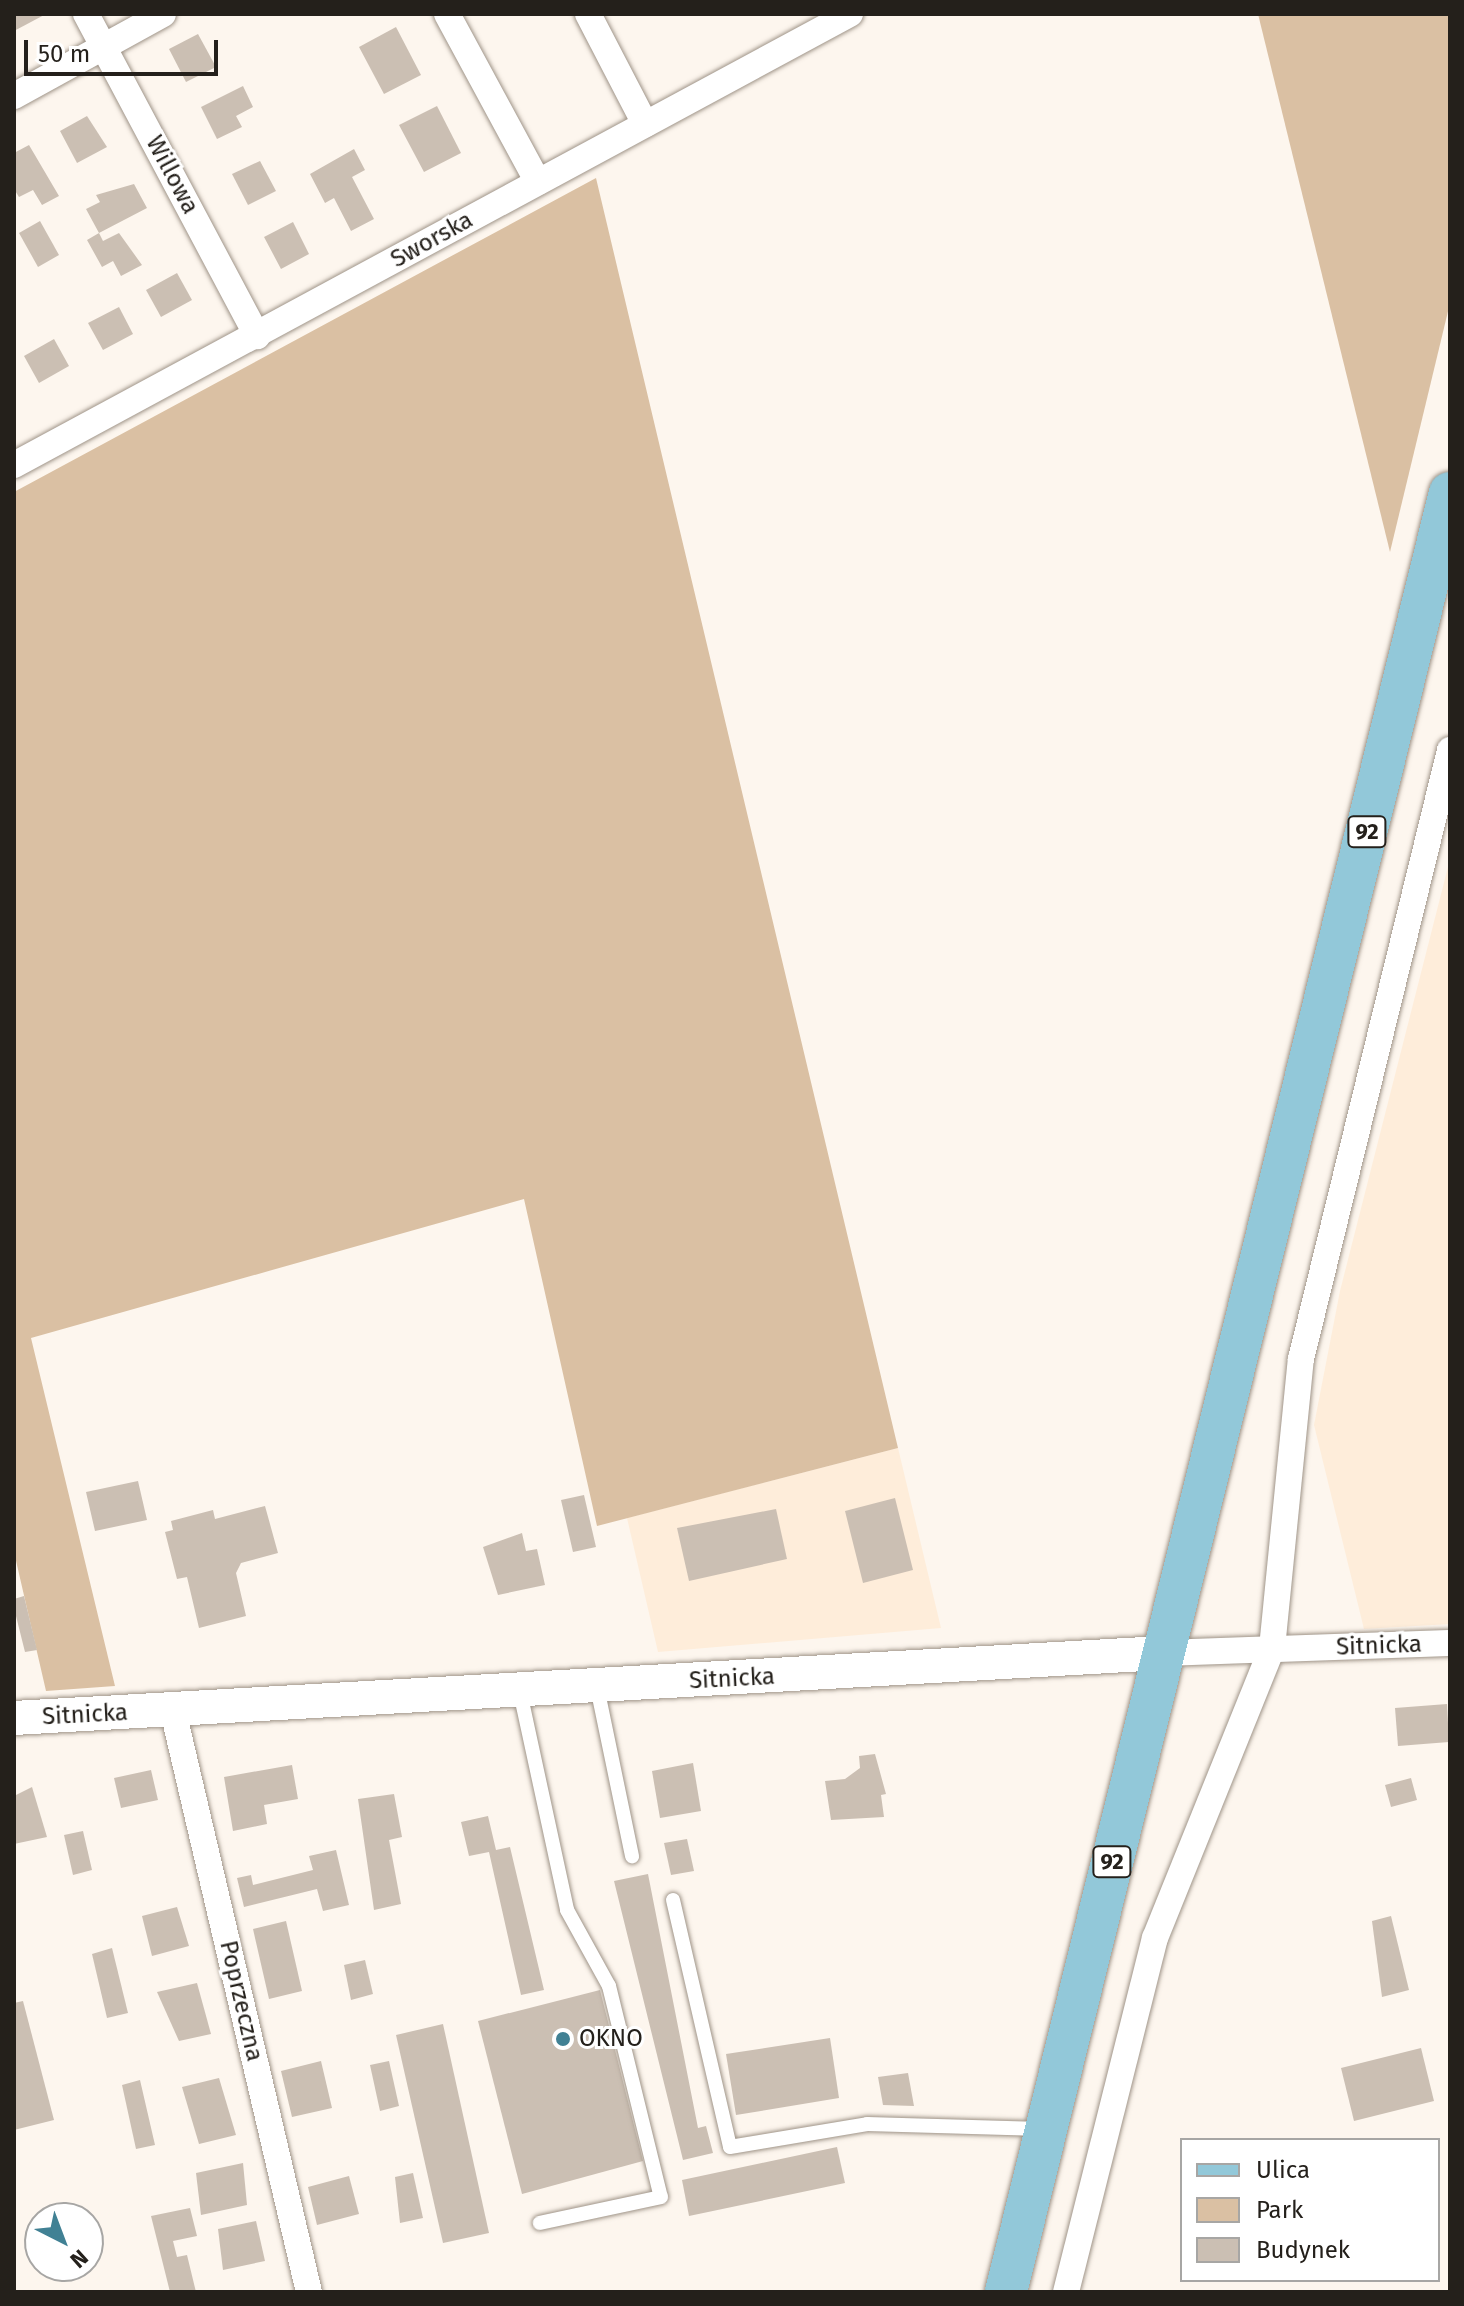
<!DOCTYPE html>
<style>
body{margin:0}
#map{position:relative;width:1464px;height:2306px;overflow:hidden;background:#fdf6ee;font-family:"Fira Sans",sans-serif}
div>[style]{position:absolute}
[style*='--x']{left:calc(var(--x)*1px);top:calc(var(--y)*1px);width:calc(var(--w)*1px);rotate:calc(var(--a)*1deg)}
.built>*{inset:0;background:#feedda}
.green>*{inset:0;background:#dac0a3}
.building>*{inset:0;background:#cbbfb3}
.roads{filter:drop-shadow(0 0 2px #9f9488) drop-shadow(0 0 2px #9f9488)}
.service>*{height:14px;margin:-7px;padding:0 7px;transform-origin:7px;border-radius:7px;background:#fff}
.minor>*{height:26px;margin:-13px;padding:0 13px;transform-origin:13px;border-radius:13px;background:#fff}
.tertiary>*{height:34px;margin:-17px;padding:0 17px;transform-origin:17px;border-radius:17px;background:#fff}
.primary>*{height:42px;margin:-21px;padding:0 21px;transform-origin:21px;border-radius:21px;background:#92c8d9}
.dots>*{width:22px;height:22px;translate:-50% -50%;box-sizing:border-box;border:4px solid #fff;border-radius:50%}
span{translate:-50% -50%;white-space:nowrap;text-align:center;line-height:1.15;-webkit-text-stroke:6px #fff;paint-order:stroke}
.shield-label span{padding:2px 6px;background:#fff;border:2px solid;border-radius:6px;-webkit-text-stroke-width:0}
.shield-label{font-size:22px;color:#24201b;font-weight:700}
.street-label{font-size:24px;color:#24201b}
.poi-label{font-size:24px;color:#24201b}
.left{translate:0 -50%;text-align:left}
.frame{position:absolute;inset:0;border:16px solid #24201b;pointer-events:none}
.legend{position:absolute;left:1180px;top:2138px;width:260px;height:144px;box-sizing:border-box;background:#fff;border:2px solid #a7a6a4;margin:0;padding:10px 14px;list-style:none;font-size:24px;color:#24201b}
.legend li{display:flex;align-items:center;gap:16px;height:40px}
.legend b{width:40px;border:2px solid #a7a6a4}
.north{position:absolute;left:24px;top:2202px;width:80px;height:80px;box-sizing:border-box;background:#fff;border:2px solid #a7a6a4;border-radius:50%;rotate:138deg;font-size:22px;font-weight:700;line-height:32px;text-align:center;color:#24201b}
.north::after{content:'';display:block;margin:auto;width:28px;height:36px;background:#418194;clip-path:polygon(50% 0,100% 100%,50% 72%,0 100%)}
.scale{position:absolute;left:24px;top:40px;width:194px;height:36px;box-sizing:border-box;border:4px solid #24201b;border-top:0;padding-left:10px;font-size:24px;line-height:28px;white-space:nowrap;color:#24201b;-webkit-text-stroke:6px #fff;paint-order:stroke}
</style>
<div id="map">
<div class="built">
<div style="clip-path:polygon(1450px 859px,1450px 1624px,1364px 1629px,1314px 1425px,1340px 1291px)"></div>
<div style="clip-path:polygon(898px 1448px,941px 1628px,658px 1652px,627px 1518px)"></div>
</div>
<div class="green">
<div style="clip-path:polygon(1258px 14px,1450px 14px,1450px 303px,1390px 552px)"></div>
<div style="clip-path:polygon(596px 178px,898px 1448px,597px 1526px,524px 1199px,31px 1338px,115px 1686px,46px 1691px,14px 1552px,14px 492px)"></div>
</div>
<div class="building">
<div style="clip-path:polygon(14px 14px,46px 14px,14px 31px)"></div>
<div style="clip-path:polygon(396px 27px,421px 75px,384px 94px,359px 47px)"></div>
<div style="clip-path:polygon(198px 34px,216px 67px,186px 82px,169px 49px)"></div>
<div style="clip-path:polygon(243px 86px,253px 107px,236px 116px,242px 127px,217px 139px,201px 107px)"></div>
<div style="clip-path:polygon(437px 106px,461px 153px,424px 172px,399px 125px)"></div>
<div style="clip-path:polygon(87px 116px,107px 147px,77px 163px,60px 131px)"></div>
<div style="clip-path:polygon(29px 145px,59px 196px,42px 205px,33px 190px,19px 197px,14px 189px,14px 153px)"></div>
<div style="clip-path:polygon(354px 149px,365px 170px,352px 177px,374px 219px,351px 231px,334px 198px,325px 203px,310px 174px)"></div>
<div style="clip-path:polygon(260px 161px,276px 191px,248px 205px,232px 174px)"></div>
<div style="clip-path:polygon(134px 184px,147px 208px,99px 233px,86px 209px,100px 202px,96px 195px)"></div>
<div style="clip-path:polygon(40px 221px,59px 255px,38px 267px,19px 233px)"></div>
<div style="clip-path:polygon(293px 222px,309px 254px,281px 269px,264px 237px)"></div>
<div style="clip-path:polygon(99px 233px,103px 241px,119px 233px,142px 265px,121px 276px,113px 261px,102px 267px,87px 240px)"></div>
<div style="clip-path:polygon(177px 273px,192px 300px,161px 317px,146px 290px)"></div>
<div style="clip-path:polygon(119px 307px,133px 334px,103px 350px,88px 323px)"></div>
<div style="clip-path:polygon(54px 339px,69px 366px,39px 383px,24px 356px)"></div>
<div style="clip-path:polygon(138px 1481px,147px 1520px,95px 1531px,86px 1492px)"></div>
<div style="clip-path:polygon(584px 1495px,596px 1547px,573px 1552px,561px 1500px)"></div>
<div style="clip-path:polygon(895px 1498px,913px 1570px,863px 1583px,845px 1511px)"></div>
<div style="clip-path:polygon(265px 1506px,278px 1553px,241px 1563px,236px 1573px,246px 1616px,199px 1628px,187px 1577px,177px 1579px,165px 1532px,173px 1530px,171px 1521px,213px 1510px,215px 1519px)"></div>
<div style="clip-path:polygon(776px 1509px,787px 1559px,689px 1581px,677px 1528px)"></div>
<div style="clip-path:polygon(522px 1533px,526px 1551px,537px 1549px,545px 1585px,498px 1595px,483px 1547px)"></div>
<div style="clip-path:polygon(24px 1596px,37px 1650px,25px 1652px,14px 1608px,14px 1599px)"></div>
<div style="clip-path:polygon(1447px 1704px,1449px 1742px,1398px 1746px,1395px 1708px)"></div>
<div style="clip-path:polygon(875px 1754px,886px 1794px,881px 1795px,884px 1817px,831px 1820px,825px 1781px,845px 1779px,860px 1768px,859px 1756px)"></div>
<div style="clip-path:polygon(693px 1763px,701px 1811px,660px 1818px,652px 1771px)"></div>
<div style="clip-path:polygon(292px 1765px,298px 1799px,264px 1805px,267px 1824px,233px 1831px,224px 1777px)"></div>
<div style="clip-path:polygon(151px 1770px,158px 1800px,121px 1808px,114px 1778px)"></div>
<div style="clip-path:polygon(1411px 1778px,1417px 1800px,1391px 1807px,1385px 1785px)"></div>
<div style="clip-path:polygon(32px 1787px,47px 1837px,14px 1844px,14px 1796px)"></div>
<div style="clip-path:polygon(394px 1794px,402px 1837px,389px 1840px,401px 1904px,374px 1910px,358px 1799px)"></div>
<div style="clip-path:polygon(488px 1816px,496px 1850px,510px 1847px,544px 1990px,521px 1995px,489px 1852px,469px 1856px,461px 1822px)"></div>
<div style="clip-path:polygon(83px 1831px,92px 1870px,73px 1875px,64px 1835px)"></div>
<div style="clip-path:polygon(687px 1839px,694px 1871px,671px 1875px,664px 1843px)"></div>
<div style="clip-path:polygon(336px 1850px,349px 1905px,323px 1911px,317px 1889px,244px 1907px,237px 1878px,251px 1875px,253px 1885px,313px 1870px,309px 1856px)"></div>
<div style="clip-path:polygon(648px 1874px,698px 2128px,706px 2126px,713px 2153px,683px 2160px,614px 1881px)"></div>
<div style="clip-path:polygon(177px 1907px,189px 1946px,152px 1956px,142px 1916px)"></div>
<div style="clip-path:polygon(1391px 1916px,1409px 1990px,1382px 1997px,1372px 1921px)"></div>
<div style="clip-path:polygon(286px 1921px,302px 1991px,269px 1999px,253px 1929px)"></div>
<div style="clip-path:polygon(112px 1948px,128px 2013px,107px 2018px,92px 1954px)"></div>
<div style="clip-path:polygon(365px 1960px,373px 1994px,351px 2000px,344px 1965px)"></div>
<div style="clip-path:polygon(197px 1983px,211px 2034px,179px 2041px,157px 1992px)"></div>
<div style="clip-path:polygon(600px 1990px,643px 2161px,522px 2194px,478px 2021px)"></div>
<div style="clip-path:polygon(23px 2001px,54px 2120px,14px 2130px,14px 2003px)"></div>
<div style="clip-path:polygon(443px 2024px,489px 2233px,443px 2243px,396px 2035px)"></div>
<div style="clip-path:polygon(830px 2038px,839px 2098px,736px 2115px,726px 2054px)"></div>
<div style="clip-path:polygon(1421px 2048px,1434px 2101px,1354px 2121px,1341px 2068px)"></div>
<div style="clip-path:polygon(321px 2061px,332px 2108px,292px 2117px,281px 2071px)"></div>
<div style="clip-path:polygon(389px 2061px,399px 2106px,380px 2111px,370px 2065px)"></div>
<div style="clip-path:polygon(908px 2073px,914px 2106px,883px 2105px,878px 2077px)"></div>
<div style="clip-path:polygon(219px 2078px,236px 2135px,199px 2144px,182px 2087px)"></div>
<div style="clip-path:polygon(140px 2080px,155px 2145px,136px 2149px,122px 2085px)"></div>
<div style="clip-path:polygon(837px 2147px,845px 2183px,689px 2216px,682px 2180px)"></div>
<div style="clip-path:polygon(243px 2163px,247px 2205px,201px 2215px,196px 2173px)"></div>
<div style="clip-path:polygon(413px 2173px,423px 2218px,400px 2223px,395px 2177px)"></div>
<div style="clip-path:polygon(349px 2176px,359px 2214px,317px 2225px,308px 2187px)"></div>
<div style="clip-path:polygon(190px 2208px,197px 2236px,173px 2241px,177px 2257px,187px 2255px,196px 2292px,170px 2292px,151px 2216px)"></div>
<div style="clip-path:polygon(256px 2221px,265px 2261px,223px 2270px,218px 2229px)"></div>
</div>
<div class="roads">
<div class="service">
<div style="--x:597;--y:1687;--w:173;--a:78.3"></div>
<div style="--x:520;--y:1692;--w:223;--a:77.8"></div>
<div style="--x:567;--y:1910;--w:87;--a:61.1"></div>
<div style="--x:609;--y:1986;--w:217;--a:76.2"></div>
<div style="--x:661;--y:2197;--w:124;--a:167.9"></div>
<div style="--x:673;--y:1900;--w:253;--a:77"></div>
<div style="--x:730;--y:2147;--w:139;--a:-9.5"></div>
<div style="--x:867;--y:2124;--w:175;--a:1.6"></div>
</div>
<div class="minor">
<div style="--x:86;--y:14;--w:365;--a:62"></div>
<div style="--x:447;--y:14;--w:191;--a:61.6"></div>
<div style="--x:588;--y:14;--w:124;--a:62.6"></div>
<div style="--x:14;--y:96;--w:170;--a:-28.8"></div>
<div style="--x:14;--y:465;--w:950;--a:-28.35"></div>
<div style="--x:1162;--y:1653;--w:288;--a:-2"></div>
<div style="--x:173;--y:1711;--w:597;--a:76.83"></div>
<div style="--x:1066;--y:2292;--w:365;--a:-75.9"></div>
<div style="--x:1155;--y:1938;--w:313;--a:-68"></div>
<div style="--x:1272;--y:1648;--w:290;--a:-84.3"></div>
<div style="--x:1301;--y:1359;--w:627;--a:-76.25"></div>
</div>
<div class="tertiary">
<div style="--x:14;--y:1718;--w:1150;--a:-3.24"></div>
</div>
<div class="primary">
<div style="--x:1006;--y:2292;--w:1853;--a:-76.14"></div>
</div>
</div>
<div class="dots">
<div style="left:563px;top:2039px;background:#418194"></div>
</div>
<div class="shield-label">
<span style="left:1367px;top:832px">92</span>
<span style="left:1112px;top:1862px">92</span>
</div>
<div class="street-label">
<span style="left:172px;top:175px;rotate:62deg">Willowa</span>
<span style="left:432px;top:240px;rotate:-29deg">Sworska</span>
<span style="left:1379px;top:1646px;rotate:-2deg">Sitnicka</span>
<span style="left:732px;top:1679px;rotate:-3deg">Sitnicka</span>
<span style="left:85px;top:1715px;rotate:-3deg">Sitnicka</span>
<span style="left:241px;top:2001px;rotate:77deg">Poprzeczna</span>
</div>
<div class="poi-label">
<span class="left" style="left:579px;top:2039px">OKNO</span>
</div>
<div class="frame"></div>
<ul class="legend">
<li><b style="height:10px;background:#92c8d9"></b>Ulica</li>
<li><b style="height:22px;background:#dac0a3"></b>Park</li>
<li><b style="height:22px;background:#cbbfb3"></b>Budynek</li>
</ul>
<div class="north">N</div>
<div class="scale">50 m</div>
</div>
